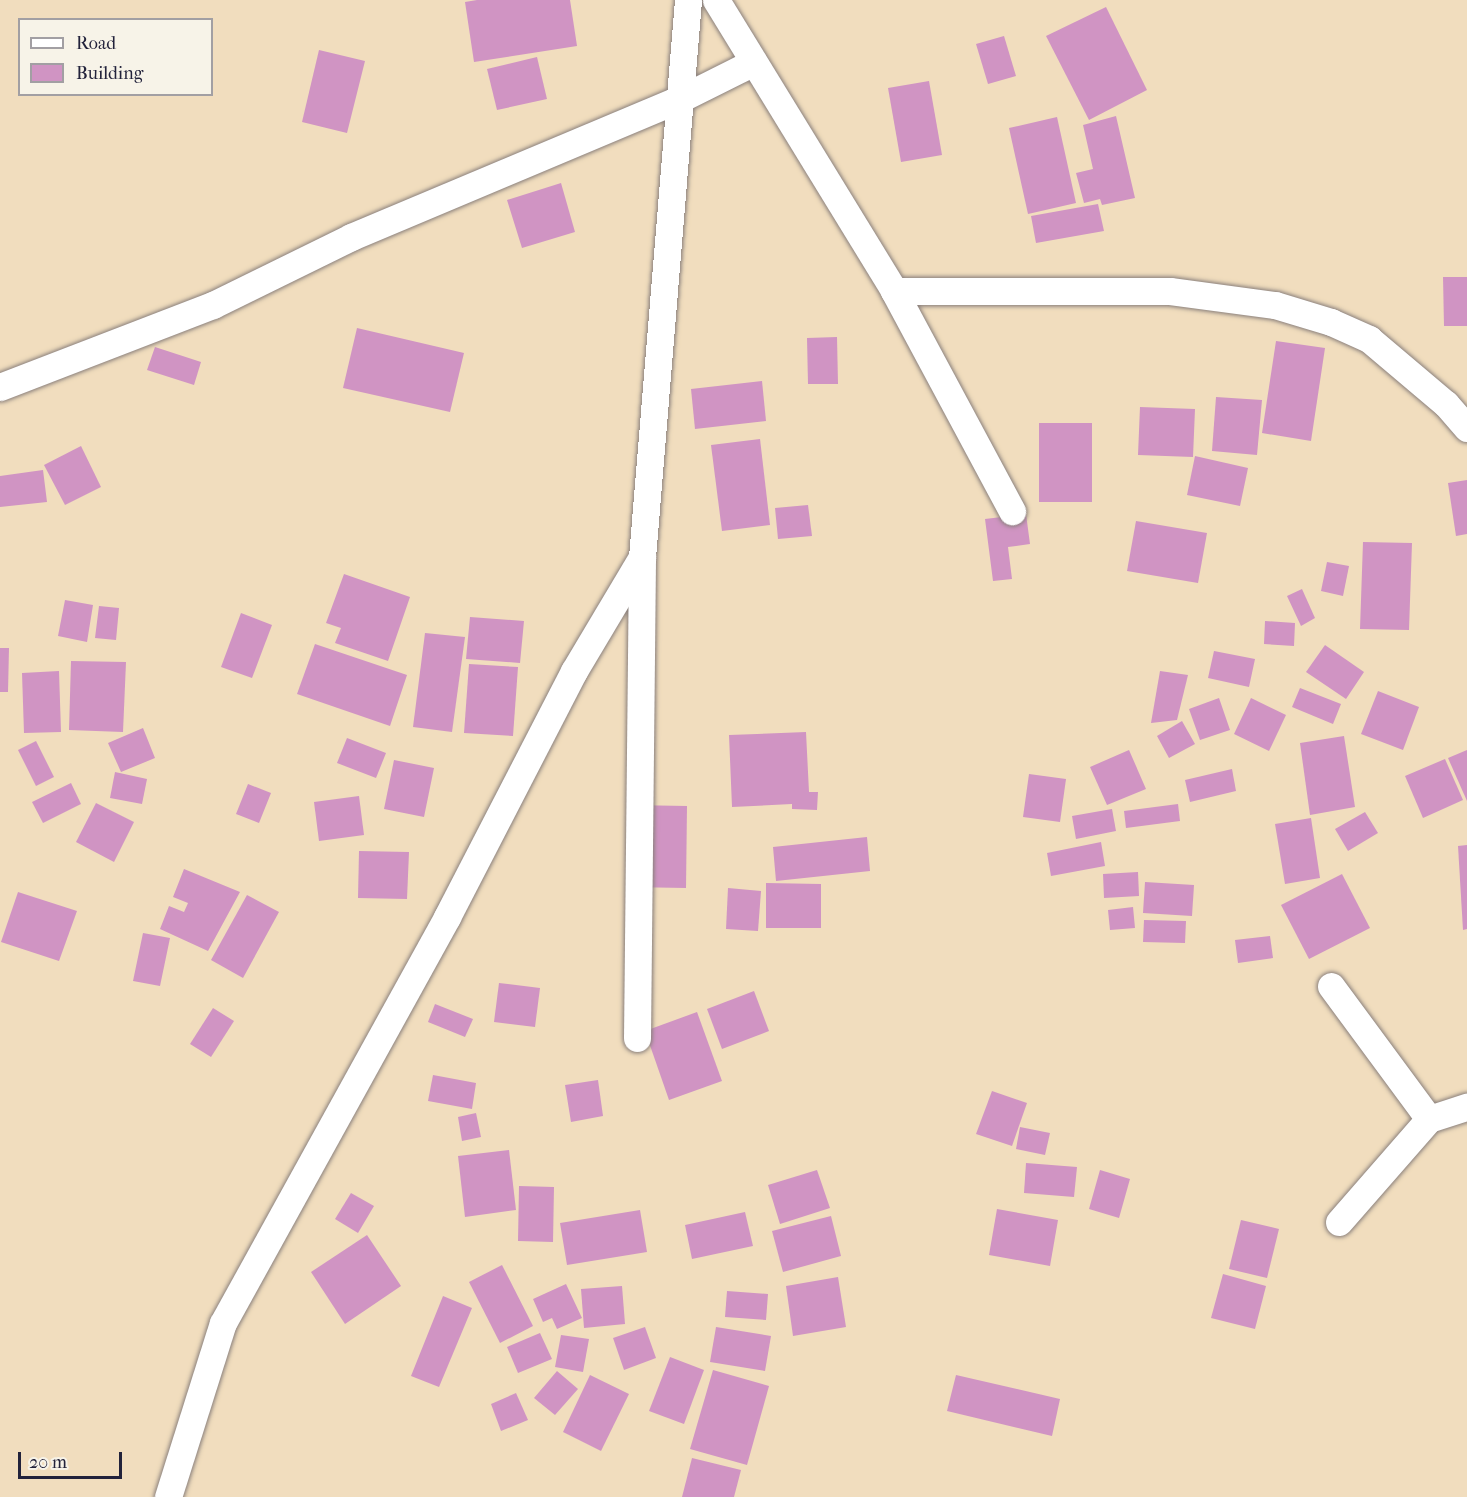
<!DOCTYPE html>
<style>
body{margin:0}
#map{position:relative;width:1467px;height:1497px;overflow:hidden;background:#f1ddbe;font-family:"IM FELL French Canon",serif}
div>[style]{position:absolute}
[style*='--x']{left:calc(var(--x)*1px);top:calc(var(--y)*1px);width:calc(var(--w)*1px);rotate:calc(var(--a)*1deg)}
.building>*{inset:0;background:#d094c3}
.roads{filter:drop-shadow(0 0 2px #8a807c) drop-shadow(0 0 2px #8a807c)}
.minor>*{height:27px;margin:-13.5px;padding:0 13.5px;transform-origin:13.5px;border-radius:13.5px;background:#fff}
span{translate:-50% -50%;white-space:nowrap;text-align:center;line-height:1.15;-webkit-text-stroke:5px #f7f3e8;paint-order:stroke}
.legend{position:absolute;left:18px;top:18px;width:195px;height:78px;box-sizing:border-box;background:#f7f3e8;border:2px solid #a29fa3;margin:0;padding:8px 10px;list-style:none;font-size:18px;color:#22223b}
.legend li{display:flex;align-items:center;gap:12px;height:30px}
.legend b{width:30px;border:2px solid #a29fa3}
.scale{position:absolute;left:18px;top:1452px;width:104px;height:27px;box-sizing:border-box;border:3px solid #22223b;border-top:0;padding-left:8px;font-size:18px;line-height:21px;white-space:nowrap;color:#22223b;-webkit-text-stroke:4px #f7f3e8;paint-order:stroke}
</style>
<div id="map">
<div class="building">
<div style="clip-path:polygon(477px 0,570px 0,577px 46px,474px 62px,465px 2px)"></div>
<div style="clip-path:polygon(1106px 7px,1147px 90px,1089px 120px,1046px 36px)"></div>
<div style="clip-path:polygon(1004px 36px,1016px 76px,988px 84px,976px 44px)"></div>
<div style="clip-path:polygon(319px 50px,365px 61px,347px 133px,302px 122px)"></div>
<div style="clip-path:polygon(537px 57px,547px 99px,497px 110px,487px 69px)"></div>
<div style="clip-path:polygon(929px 81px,942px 155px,901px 162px,888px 88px)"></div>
<div style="clip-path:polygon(1116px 116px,1135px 198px,1102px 205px,1100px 199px,1084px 203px,1076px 173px,1093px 169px,1083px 125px)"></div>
<div style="clip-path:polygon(1057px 117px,1076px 203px,1028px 214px,1009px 128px)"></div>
<div style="clip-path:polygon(561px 183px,575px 232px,522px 248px,507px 200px)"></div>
<div style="clip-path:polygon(1098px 204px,1104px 231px,1036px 243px,1031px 216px)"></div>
<div style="clip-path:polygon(1443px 277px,1467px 277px,1467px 326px,1444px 326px)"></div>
<div style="clip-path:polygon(357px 328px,464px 353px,450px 412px,343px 388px)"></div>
<div style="clip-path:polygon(837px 337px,838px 384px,808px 384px,807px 338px)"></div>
<div style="clip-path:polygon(1276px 341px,1325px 348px,1311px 441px,1262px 433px)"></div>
<div style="clip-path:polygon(155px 347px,201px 362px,194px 385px,147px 370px)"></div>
<div style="clip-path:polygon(762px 381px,766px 421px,695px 429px,691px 389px)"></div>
<div style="clip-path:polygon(1216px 397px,1262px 400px,1257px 455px,1212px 451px)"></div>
<div style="clip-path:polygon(1140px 407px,1195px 409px,1193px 457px,1138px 455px)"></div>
<div style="clip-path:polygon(1039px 423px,1092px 423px,1092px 502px,1039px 502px)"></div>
<div style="clip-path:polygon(760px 439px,770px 525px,722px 531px,711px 445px)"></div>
<div style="clip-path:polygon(81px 446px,101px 487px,65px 505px,44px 465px)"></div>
<div style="clip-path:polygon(1195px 456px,1248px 468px,1240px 506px,1187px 495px)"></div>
<div style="clip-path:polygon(43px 470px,47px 502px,0 507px,0 476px)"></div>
<div style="clip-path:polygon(1467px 480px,1467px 534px,1456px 536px,1448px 483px)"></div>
<div style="clip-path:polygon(808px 505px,812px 536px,778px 539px,775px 508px)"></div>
<div style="clip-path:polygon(1026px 514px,1030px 544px,1008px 547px,1012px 579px,993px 581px,985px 519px)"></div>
<div style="clip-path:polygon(1136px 521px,1207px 533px,1198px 583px,1127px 571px)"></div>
<div style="clip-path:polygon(1363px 542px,1412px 543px,1409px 630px,1360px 629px)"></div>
<div style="clip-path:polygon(1327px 562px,1349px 566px,1343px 596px,1321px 591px)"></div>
<div style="clip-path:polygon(344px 574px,410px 597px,388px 661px,335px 643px,341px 628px,326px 623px)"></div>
<div style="clip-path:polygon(1302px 589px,1315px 618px,1301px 626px,1287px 596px)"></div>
<div style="clip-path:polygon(65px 600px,93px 605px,87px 642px,58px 636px)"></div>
<div style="clip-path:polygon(99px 606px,119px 608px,116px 640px,95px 638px)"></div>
<div style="clip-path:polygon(241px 613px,272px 625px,252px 678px,221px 667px)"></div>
<div style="clip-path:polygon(470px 617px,524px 621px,520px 663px,466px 659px)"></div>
<div style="clip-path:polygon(1265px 621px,1295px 623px,1294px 646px,1264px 644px)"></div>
<div style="clip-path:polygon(425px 633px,465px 637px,452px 732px,413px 727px)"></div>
<div style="clip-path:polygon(315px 644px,407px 675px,390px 726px,297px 694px)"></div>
<div style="clip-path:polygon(1325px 645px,1364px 672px,1346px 699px,1306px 672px)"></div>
<div style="clip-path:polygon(0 648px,9px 648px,8px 692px,0 692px)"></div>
<div style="clip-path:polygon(1214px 651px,1255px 659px,1249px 687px,1208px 678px)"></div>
<div style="clip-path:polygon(71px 661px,126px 662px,123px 732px,69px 730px)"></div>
<div style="clip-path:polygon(469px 664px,518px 667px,513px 736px,464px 733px)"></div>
<div style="clip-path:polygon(59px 671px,61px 732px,24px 733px,22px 673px)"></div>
<div style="clip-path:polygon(1160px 671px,1188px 675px,1177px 720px,1151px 723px)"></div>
<div style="clip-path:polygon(1300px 688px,1341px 704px,1333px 724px,1292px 707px)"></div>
<div style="clip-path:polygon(1378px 691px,1419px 707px,1403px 750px,1361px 734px)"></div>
<div style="clip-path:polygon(1219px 698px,1230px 730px,1200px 740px,1189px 709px)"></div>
<div style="clip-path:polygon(1251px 698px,1286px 715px,1269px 751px,1234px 734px)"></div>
<div style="clip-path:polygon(1182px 721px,1195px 744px,1169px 758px,1157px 736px)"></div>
<div style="clip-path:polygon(143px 728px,155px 758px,121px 772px,108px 743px)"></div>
<div style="clip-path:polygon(806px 732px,809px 792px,818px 792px,817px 810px,792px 809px,792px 804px,732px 807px,729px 735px)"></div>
<div style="clip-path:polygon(1344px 736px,1355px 807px,1310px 815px,1300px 743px)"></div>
<div style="clip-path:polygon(347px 738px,386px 753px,376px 778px,337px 763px)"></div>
<div style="clip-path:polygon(36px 741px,54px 777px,36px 786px,18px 750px)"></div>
<div style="clip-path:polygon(1129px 750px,1146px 789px,1107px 805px,1090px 767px)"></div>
<div style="clip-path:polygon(1467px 750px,1467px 801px,1448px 758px)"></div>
<div style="clip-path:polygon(1445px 759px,1463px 800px,1423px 818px,1405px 776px)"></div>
<div style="clip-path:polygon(394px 760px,434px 768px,424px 817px,384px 809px)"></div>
<div style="clip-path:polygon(1232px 769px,1236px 791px,1190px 802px,1185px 780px)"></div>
<div style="clip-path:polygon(115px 772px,147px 779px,142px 804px,110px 798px)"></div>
<div style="clip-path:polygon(1029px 774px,1066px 779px,1060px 822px,1023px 817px)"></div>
<div style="clip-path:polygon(71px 783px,81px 804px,43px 823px,32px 802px)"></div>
<div style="clip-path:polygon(248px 784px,271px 793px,259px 823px,236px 814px)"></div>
<div style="clip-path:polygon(359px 796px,364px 835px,319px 841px,314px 802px)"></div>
<div style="clip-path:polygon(96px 803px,134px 822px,114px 862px,76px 842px)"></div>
<div style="clip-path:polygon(1178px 804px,1180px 821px,1126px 828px,1124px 811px)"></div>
<div style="clip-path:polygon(630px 805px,687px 806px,686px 888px,628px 887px)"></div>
<div style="clip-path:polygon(1112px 809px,1116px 831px,1076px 839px,1072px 816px)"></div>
<div style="clip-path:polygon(1365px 812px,1378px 833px,1348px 851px,1335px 829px)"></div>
<div style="clip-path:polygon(1311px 818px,1320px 878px,1285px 884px,1275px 824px)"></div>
<div style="clip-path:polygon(867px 837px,870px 871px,776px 881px,773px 847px)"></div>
<div style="clip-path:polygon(1101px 842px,1105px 866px,1051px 876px,1047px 853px)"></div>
<div style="clip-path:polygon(1467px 845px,1467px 929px,1463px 930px,1458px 846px)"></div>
<div style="clip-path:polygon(359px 851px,409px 852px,407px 899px,358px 898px)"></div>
<div style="clip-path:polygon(184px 869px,240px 892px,208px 951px,160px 929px,169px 906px,184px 912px,188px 903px,173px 897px)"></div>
<div style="clip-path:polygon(1138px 872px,1139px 896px,1104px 898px,1103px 874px)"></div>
<div style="clip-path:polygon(1342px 874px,1370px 928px,1309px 959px,1281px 905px)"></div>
<div style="clip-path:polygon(1145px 882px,1194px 885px,1192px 916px,1143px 913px)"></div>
<div style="clip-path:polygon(766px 883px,821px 884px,821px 928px,766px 928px)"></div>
<div style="clip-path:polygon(728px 888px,761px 891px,758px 931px,726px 929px)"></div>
<div style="clip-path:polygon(18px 892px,77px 911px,59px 961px,1px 942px)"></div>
<div style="clip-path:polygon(247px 895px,279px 912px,243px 978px,211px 960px)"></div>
<div style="clip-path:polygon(1133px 907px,1135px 928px,1110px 930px,1108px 910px)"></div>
<div style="clip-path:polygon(1144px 920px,1186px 921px,1185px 943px,1143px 942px)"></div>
<div style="clip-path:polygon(143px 933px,170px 938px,160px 986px,133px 981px)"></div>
<div style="clip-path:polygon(1270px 936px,1273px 958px,1238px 963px,1235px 940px)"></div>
<div style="clip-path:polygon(499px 983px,540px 988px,535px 1027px,494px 1022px)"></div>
<div style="clip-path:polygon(754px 991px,769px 1031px,722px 1049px,707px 1009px)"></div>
<div style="clip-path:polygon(435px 1004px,473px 1019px,465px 1037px,428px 1022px)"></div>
<div style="clip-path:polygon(213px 1008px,234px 1021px,211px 1057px,190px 1044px)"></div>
<div style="clip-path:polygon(697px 1012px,722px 1081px,669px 1100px,645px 1031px)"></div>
<div style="clip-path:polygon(433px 1075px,476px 1083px,472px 1109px,428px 1101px)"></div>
<div style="clip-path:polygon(598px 1080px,603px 1116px,571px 1122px,565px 1085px)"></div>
<div style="clip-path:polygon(992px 1091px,1027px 1103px,1012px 1146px,976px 1134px)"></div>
<div style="clip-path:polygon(476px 1113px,481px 1137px,462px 1141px,458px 1117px)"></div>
<div style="clip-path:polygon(1020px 1127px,1050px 1133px,1045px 1155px,1016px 1149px)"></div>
<div style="clip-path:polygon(509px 1150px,516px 1210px,465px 1217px,458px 1156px)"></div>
<div style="clip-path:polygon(1026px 1163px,1077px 1167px,1074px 1197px,1024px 1193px)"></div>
<div style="clip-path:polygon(817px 1170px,830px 1208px,780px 1224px,768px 1185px)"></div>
<div style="clip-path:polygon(1100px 1170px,1130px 1179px,1119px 1218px,1089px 1209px)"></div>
<div style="clip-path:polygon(519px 1186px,554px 1187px,553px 1242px,518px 1241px)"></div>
<div style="clip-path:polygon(351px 1193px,374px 1206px,358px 1233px,335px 1219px)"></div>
<div style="clip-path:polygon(997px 1209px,1058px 1220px,1050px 1266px,989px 1255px)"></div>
<div style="clip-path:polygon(640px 1210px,647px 1252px,567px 1265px,560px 1223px)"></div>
<div style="clip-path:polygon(745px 1212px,753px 1246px,692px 1259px,685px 1225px)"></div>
<div style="clip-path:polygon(831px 1216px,841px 1256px,783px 1272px,772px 1231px)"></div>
<div style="clip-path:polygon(1241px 1220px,1279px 1229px,1267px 1278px,1229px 1269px)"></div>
<div style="clip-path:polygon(367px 1235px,401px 1286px,345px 1324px,311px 1272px)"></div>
<div style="clip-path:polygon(502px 1265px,533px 1326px,500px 1343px,469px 1282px)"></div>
<div style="clip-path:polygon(1223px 1274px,1266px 1286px,1255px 1329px,1211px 1318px)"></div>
<div style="clip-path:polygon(838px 1277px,846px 1327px,793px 1336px,786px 1286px)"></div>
<div style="clip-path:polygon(566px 1284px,582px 1318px,557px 1329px,552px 1318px,543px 1322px,533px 1299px)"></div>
<div style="clip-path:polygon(622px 1286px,625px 1324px,584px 1328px,581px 1289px)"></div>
<div style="clip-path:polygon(727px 1291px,768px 1294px,766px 1320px,725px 1317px)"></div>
<div style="clip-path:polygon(443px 1296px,472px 1308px,439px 1387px,411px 1376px)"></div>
<div style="clip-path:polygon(645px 1327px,656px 1358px,624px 1370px,613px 1338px)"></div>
<div style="clip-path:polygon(716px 1327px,771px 1336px,765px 1371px,710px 1362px)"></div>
<div style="clip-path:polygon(540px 1333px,552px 1359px,518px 1373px,507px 1347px)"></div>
<div style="clip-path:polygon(561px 1335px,589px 1339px,583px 1372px,555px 1367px)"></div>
<div style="clip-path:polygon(670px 1357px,704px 1370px,684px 1424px,649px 1411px)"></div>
<div style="clip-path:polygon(713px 1370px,769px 1386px,747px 1465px,690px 1449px)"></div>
<div style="clip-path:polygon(557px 1371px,578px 1389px,555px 1415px,534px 1398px)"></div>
<div style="clip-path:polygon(590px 1375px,629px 1394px,601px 1451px,563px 1432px)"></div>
<div style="clip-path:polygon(956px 1375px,1060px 1399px,1052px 1436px,947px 1411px)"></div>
<div style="clip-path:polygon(516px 1393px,528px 1420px,501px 1431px,491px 1404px)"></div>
<div style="clip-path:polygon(692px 1458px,741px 1470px,734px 1497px,682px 1497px)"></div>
</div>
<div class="roads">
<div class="minor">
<div style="--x:716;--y:0;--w:341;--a:58.5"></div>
<div style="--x:894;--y:291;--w:250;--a:61.8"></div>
<div style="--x:894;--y:291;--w:276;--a:0"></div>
<div style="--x:1170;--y:291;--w:106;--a:7.6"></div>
<div style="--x:1275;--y:305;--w:59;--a:16.9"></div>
<div style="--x:1331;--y:322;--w:42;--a:24.1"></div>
<div style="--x:1369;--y:339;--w:101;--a:40.2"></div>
<div style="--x:1446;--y:404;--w:32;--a:49"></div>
<div style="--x:0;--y:387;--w:228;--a:-21.1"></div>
<div style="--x:213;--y:305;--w:154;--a:-26.2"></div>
<div style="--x:351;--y:237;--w:359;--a:-22.8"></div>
<div style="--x:682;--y:98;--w:80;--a:-26.6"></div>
<div style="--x:1331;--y:986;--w:165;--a:53.6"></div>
<div style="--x:637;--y:1038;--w:481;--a:-89.4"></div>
<div style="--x:642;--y:557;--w:559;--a:-85.28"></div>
<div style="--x:1339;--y:1222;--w:137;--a:-48.9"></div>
<div style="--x:1429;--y:1119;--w:40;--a:-18"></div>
<div style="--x:168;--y:1497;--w:182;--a:-72.5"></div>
<div style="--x:223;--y:1323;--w:464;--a:-61.1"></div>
<div style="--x:447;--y:917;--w:277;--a:-62.7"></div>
<div style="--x:574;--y:671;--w:133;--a:-59.2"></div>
</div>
</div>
<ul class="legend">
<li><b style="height:8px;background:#fff"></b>Road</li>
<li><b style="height:16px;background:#d094c3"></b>Building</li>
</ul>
<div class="scale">20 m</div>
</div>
